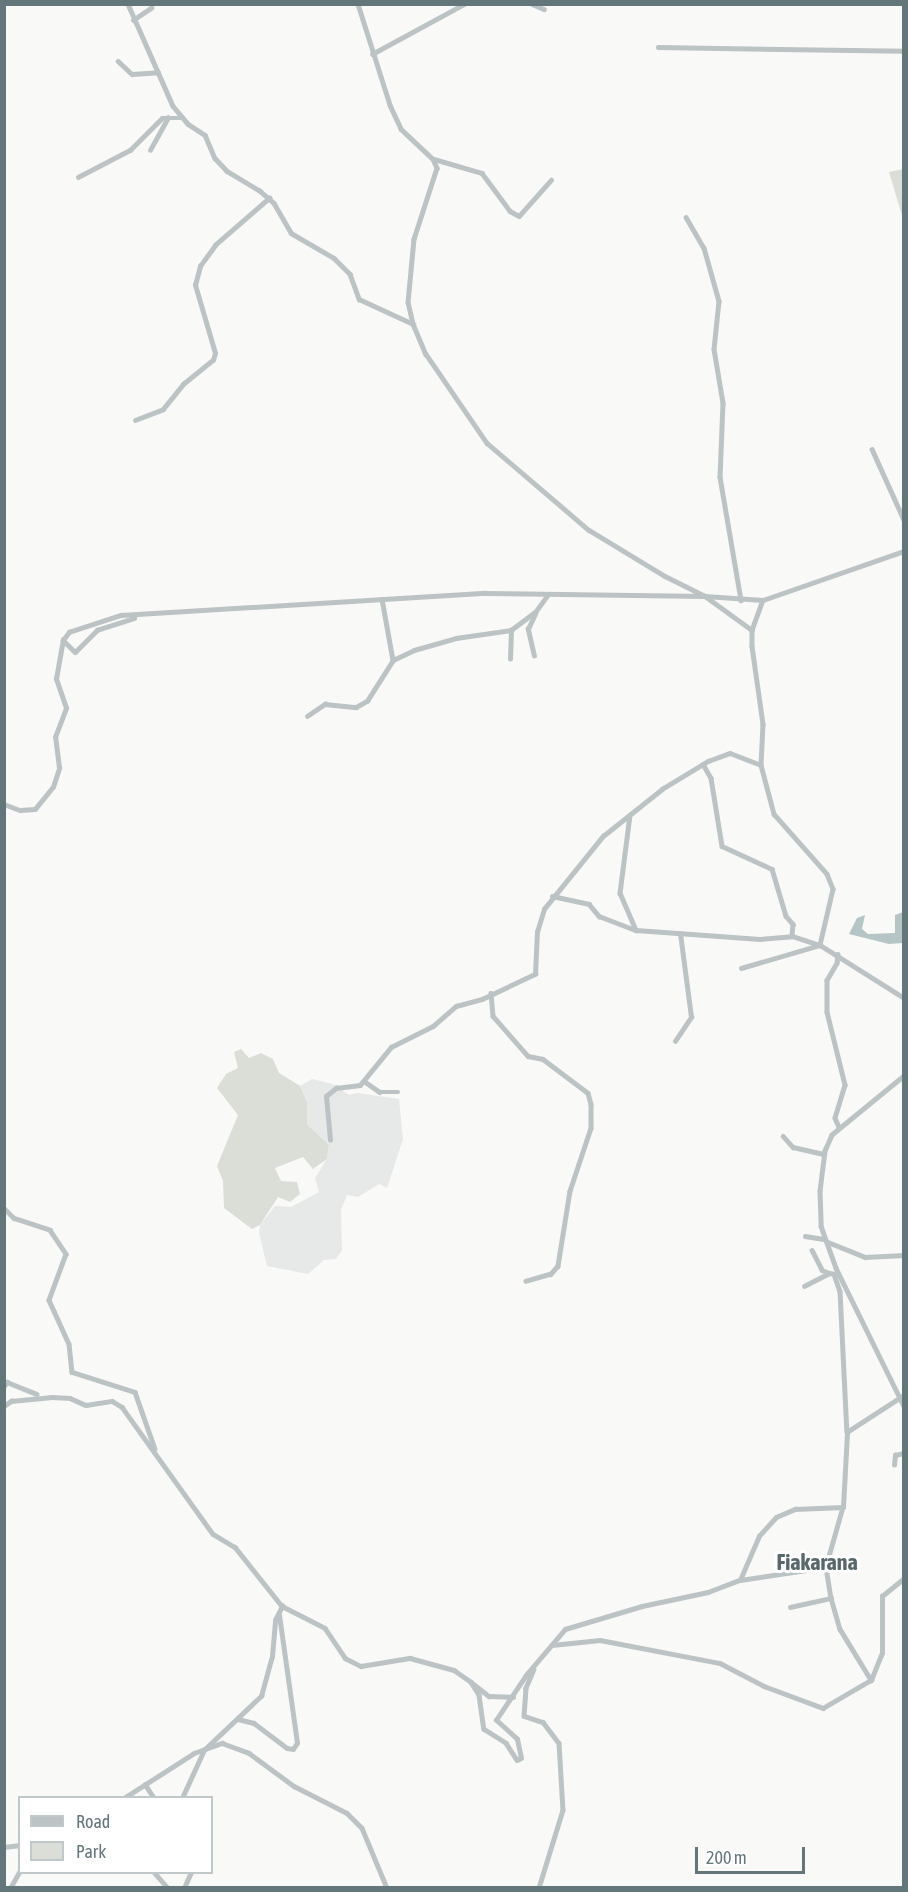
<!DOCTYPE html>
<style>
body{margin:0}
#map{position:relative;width:908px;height:1892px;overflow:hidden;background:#f9f9f8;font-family:"Asap Condensed",sans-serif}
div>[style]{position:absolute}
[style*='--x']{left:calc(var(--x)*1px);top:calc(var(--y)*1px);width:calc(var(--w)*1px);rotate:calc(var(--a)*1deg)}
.built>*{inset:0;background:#e7e9e8}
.green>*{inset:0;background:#dbded7}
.water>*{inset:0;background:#b5c4c4}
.minor>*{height:4.5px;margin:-2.25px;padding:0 2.25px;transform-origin:2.25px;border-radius:2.25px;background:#bcc3c4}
span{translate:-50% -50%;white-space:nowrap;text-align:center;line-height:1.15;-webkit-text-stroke:6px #fff;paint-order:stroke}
.quarter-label{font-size:22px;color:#59686b;font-weight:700}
.frame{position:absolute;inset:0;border:6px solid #637679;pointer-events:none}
.legend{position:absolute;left:18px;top:1796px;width:195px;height:78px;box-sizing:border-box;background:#fff;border:2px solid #c1c8c9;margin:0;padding:8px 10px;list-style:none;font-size:18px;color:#637679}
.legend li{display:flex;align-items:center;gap:12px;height:30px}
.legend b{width:30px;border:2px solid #c1c8c9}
.scale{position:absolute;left:695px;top:1847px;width:110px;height:27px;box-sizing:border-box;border:3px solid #637679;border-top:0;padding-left:8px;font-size:18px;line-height:21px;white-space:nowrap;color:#637679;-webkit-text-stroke:4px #fff;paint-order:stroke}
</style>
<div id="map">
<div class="built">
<div style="clip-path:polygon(312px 1079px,333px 1084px,349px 1095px,357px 1093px,399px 1099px,403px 1139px,387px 1188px,379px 1184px,358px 1197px,347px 1195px,341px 1210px,342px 1250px,336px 1259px,324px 1260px,308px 1274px,267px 1266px,259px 1233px,260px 1225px,275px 1206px,291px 1207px,319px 1192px,315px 1178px,327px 1159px,329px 1145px,307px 1124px,307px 1102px,300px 1086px)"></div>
</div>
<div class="green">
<div style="clip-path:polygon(903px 169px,904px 169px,903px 219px,889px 172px)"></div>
<div style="clip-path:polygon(241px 1049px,249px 1058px,261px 1053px,273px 1059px,279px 1073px,300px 1086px,307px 1102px,307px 1124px,329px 1145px,327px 1159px,313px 1169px,303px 1157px,275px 1168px,281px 1181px,297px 1182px,300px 1194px,290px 1202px,278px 1197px,260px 1225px,252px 1229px,224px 1208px,223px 1181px,217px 1166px,238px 1115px,217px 1088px,226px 1074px,238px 1068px,234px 1052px)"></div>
</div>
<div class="water">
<div style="clip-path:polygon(903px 912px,903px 943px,889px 944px,849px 934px,857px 918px,865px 915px,862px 929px,868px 934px,895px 933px,895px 915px)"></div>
</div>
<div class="minor">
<div style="--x:128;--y:4;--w:111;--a:66.2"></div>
<div style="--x:173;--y:106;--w:23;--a:50"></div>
<div style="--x:188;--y:124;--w:20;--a:33"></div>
<div style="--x:205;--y:135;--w:25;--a:67"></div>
<div style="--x:215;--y:158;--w:18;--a:47"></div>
<div style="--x:227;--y:171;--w:37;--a:31"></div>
<div style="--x:259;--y:190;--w:20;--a:41"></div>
<div style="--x:274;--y:203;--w:34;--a:60"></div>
<div style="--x:291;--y:233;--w:50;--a:30.2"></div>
<div style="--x:334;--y:258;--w:23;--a:45"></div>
<div style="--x:350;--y:274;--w:27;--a:70"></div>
<div style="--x:359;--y:299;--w:60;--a:24.8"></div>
<div style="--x:358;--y:4;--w:106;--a:72.4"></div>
<div style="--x:390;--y:105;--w:26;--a:65"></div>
<div style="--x:401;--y:129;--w:44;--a:43.2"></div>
<div style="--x:433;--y:159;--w:10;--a:66"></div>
<div style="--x:437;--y:168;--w:75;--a:107.9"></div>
<div style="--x:414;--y:239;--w:63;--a:95.4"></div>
<div style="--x:408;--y:302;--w:23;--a:77"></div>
<div style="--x:413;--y:324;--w:33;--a:67"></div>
<div style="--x:426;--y:354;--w:108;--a:55.6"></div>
<div style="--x:487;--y:443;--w:134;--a:40.5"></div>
<div style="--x:589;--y:530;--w:89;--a:31.2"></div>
<div style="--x:665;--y:576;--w:45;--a:26.6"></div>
<div style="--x:705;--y:596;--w:58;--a:3.9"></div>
<div style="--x:763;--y:600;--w:149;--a:-19.2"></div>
<div style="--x:532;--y:4;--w:13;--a:23"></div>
<div style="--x:133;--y:20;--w:22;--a:-34"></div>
<div style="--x:658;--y:47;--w:246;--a:0.9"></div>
<div style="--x:372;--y:54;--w:105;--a:-28.5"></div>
<div style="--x:118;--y:61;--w:19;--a:43"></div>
<div style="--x:132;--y:74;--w:26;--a:-4"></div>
<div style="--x:150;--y:150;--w:37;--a:-61"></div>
<div style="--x:434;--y:159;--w:50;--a:16.3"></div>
<div style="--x:482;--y:173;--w:47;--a:53.6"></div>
<div style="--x:510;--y:211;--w:10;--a:29"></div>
<div style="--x:519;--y:216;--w:48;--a:-48.4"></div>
<div style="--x:78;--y:177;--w:59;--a:-27.4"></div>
<div style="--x:130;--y:150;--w:45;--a:-45"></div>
<div style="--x:162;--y:118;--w:21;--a:0"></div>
<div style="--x:686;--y:217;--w:36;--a:60"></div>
<div style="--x:704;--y:248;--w:55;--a:74.2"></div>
<div style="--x:719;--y:301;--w:48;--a:95.9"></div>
<div style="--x:714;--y:349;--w:55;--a:80.5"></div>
<div style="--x:723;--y:403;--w:74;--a:92.3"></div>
<div style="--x:720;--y:477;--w:125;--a:80.3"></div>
<div style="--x:135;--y:420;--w:30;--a:-21"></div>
<div style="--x:163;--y:409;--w:32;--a:-51"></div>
<div style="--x:183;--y:384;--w:38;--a:-39"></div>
<div style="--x:213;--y:360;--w:7;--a:-74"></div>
<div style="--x:215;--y:353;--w:71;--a:-106.4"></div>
<div style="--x:195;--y:285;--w:20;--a:-75"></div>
<div style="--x:200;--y:266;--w:26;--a:-54"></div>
<div style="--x:215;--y:245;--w:72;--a:-41"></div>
<div style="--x:872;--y:449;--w:78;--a:65.7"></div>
<div style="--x:382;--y:599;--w:62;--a:79.8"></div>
<div style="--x:763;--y:600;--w:32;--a:110"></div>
<div style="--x:752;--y:630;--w:16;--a:90"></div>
<div style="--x:752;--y:646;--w:79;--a:82"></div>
<div style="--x:763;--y:724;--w:41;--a:92.8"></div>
<div style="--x:761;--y:765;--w:51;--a:75.1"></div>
<div style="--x:774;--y:814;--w:80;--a:48.5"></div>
<div style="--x:827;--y:874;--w:16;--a:68"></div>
<div style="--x:833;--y:889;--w:57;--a:103.1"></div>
<div style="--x:820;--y:945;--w:99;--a:32.2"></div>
<div style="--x:63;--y:640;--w:17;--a:45"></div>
<div style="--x:75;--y:652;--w:31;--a:-45"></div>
<div style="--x:97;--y:630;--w:39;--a:-18"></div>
<div style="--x:534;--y:656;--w:28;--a:-103"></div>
<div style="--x:528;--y:629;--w:17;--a:-65"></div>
<div style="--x:510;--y:659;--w:29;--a:-88"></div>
<div style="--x:307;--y:716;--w:22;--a:-34"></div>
<div style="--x:325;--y:704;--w:31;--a:6"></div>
<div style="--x:356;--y:707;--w:13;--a:-29"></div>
<div style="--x:367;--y:701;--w:49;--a:-57.6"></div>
<div style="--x:393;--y:660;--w:23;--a:-25"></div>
<div style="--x:414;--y:650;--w:44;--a:-15.9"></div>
<div style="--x:456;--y:638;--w:56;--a:-8.3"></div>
<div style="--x:511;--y:630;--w:31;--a:-37"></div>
<div style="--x:536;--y:611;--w:19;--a:-54"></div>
<div style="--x:703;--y:764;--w:16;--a:60"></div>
<div style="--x:711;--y:778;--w:69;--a:80.8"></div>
<div style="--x:722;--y:846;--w:55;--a:24.7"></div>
<div style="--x:772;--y:869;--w:49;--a:73.4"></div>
<div style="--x:786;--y:916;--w:11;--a:49"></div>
<div style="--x:793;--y:924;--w:12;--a:95"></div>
<div style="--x:4;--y:804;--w:17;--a:21"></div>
<div style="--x:20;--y:810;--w:15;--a:-4"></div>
<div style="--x:35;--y:809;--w:28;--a:-51"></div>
<div style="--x:53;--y:787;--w:20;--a:-72"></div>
<div style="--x:59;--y:768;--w:31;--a:-97"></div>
<div style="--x:55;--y:737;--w:31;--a:-69"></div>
<div style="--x:66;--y:708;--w:31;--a:-109"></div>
<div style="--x:56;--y:679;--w:40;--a:-80"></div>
<div style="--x:63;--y:640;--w:10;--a:-53"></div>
<div style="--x:69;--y:632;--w:55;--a:-18.1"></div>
<div style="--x:121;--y:615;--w:365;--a:-3.5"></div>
<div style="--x:485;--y:593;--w:220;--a:0.8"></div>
<div style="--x:705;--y:596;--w:58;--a:35.9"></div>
<div style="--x:630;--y:815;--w:79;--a:97.3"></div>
<div style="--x:620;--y:893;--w:40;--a:66.6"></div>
<div style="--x:552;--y:896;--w:38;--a:12"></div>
<div style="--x:589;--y:904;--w:16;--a:50"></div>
<div style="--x:599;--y:916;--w:40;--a:21"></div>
<div style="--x:636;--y:930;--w:124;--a:4.2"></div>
<div style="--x:760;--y:939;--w:32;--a:-5"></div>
<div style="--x:792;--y:936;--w:29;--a:18"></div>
<div style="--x:838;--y:954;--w:9;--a:96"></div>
<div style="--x:837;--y:963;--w:20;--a:120"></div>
<div style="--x:827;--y:980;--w:32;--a:90"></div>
<div style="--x:827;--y:1012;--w:75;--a:76.1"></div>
<div style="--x:845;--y:1085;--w:34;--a:107"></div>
<div style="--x:835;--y:1118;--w:10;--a:66"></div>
<div style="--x:741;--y:968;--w:82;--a:-16.2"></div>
<div style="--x:491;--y:993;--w:23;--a:85"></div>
<div style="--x:493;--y:1016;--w:53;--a:48.8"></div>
<div style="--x:528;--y:1056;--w:15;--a:11"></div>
<div style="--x:543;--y:1059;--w:56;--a:37.1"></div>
<div style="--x:588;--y:1093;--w:11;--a:75"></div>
<div style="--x:591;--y:1104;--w:24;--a:90"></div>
<div style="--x:591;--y:1128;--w:66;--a:108.4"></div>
<div style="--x:570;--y:1191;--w:76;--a:99.1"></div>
<div style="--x:558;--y:1266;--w:11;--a:131"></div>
<div style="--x:551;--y:1274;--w:26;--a:164"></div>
<div style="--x:675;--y:1041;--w:29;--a:-56"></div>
<div style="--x:691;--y:1017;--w:84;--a:-97.5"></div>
<div style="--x:904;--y:1076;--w:93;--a:140.7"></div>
<div style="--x:832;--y:1135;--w:17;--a:114"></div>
<div style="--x:825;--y:1151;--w:40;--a:97.1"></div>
<div style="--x:820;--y:1191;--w:35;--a:88"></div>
<div style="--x:821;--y:1226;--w:45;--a:70.3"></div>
<div style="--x:836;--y:1268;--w:154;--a:63.8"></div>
<div style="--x:364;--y:1081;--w:19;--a:35"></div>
<div style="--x:380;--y:1092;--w:18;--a:0"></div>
<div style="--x:783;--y:1136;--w:15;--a:48"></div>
<div style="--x:793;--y:1147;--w:32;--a:13"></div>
<div style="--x:330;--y:1140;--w:44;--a:-95.2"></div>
<div style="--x:326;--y:1096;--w:13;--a:-39"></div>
<div style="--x:336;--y:1088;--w:24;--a:-7"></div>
<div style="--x:360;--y:1085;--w:49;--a:-50.8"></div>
<div style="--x:391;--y:1047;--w:47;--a:-26.6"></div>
<div style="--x:433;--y:1026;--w:30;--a:-41"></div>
<div style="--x:456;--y:1006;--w:27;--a:-15"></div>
<div style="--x:482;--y:999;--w:59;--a:-25.3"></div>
<div style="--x:535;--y:974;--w:42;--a:-87.3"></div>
<div style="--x:537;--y:932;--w:24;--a:-73"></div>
<div style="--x:544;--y:909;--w:94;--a:-51.1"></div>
<div style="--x:603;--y:836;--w:75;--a:-38.5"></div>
<div style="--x:662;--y:789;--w:54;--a:-31.3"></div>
<div style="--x:708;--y:761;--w:23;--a:-20"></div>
<div style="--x:730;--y:753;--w:33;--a:21"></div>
<div style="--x:4;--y:1208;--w:14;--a:45"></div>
<div style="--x:14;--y:1218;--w:38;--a:18"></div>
<div style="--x:50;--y:1230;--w:29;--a:56"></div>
<div style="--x:66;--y:1254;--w:49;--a:110.3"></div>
<div style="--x:49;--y:1300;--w:48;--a:65.6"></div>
<div style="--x:69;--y:1344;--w:28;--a:84"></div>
<div style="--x:72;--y:1372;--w:66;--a:17.6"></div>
<div style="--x:135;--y:1392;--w:60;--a:70.7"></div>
<div style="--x:805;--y:1236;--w:20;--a:9"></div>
<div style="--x:828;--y:1242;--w:40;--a:22"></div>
<div style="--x:865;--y:1257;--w:39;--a:-3"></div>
<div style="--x:812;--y:1250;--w:22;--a:63"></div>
<div style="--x:822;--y:1270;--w:8;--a:23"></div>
<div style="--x:834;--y:1274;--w:18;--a:71"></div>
<div style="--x:840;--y:1291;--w:141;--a:87.2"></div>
<div style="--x:804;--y:1286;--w:28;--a:-27"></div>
<div style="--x:829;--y:1273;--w:7;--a:8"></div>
<div style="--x:4;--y:1386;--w:5;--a:-53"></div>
<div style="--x:7;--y:1382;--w:32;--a:22"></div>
<div style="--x:4;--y:1406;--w:9;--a:-36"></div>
<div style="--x:11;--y:1401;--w:41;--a:-5.6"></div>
<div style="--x:52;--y:1397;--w:18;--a:3"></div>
<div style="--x:70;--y:1398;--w:17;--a:24"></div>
<div style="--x:86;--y:1405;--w:26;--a:-9"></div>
<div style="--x:112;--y:1401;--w:12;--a:31"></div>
<div style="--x:122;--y:1407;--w:156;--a:54.4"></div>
<div style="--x:213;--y:1534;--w:26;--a:31"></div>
<div style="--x:235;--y:1547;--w:75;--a:51.5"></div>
<div style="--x:282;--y:1606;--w:48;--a:27.1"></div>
<div style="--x:325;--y:1628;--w:36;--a:56"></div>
<div style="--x:345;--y:1658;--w:18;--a:27"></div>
<div style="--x:361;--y:1666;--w:50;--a:-9.3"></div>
<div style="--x:410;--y:1658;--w:46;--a:15.3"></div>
<div style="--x:454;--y:1670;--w:21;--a:35"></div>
<div style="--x:471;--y:1682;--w:15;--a:58"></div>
<div style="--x:479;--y:1695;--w:34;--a:82"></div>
<div style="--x:484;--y:1729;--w:26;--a:32"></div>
<div style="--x:506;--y:1743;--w:20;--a:57"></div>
<div style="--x:517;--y:1760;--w:4;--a:-27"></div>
<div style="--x:521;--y:1758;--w:19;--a:-102"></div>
<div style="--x:517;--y:1739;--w:28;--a:-138"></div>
<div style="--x:496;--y:1720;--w:54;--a:-56.3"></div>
<div style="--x:526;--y:1675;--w:60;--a:-49.7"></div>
<div style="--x:565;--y:1629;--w:80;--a:-16.6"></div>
<div style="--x:642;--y:1606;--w:67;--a:-12"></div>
<div style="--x:708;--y:1592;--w:34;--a:-21"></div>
<div style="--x:740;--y:1580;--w:48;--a:-66.6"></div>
<div style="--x:759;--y:1536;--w:25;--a:-48"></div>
<div style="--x:776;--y:1517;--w:21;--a:-23"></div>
<div style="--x:795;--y:1509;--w:48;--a:-2.4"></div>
<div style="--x:843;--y:1507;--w:75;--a:-86.9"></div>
<div style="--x:847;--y:1432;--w:68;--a:-33"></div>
<div style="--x:894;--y:1465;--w:10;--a:-84"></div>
<div style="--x:895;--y:1455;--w:9;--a:-13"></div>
<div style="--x:843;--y:1507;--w:62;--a:105.8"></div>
<div style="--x:826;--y:1567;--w:31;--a:81"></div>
<div style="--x:831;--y:1598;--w:32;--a:74"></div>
<div style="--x:840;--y:1629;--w:60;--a:58.7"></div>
<div style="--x:740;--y:1580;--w:87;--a:-8.6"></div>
<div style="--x:790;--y:1607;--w:42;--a:-12.4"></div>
<div style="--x:552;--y:1645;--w:48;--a:-5.9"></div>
<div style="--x:600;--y:1640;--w:122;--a:10.9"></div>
<div style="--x:720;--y:1663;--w:50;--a:27.6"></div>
<div style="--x:764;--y:1686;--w:63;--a:20.4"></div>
<div style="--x:823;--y:1708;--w:56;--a:-30.3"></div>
<div style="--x:871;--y:1680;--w:29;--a:-68"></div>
<div style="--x:882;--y:1653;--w:57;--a:-90"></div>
<div style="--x:882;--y:1596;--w:28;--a:-39"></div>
<div style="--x:534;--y:1669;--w:21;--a:113"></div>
<div style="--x:526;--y:1688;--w:28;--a:94"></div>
<div style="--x:524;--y:1716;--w:20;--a:18"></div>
<div style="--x:543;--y:1722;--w:26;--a:53"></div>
<div style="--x:559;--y:1743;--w:67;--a:86.6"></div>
<div style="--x:563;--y:1810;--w:82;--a:107.1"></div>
<div style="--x:471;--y:1682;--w:23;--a:38"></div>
<div style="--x:489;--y:1696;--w:24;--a:2"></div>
<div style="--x:238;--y:1719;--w:16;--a:14"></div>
<div style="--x:254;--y:1723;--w:41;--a:37.1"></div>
<div style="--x:287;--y:1748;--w:6;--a:9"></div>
<div style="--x:293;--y:1749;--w:7;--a:-56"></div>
<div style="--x:297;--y:1743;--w:129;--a:-98"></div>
<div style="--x:145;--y:1784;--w:17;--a:57"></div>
<div style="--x:124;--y:1798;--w:83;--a:-32.7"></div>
<div style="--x:194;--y:1753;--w:30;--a:-20"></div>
<div style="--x:222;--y:1743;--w:29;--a:20"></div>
<div style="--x:249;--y:1753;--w:56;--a:36.3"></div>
<div style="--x:294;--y:1786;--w:59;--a:27"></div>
<div style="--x:347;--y:1813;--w:21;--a:45"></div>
<div style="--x:362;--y:1828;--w:65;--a:67.4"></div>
<div style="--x:182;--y:1798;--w:53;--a:-65.4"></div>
<div style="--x:204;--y:1750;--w:79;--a:-43.5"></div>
<div style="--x:261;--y:1696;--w:41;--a:-74.6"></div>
<div style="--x:272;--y:1656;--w:36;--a:-85"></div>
<div style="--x:275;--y:1620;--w:16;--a:-63"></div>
<div style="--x:4;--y:1847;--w:16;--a:-7"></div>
<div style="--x:154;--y:1872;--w:21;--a:49"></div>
<div style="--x:10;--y:1888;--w:20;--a:-60"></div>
<div style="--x:184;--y:1888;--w:17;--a:-66"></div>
</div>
<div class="quarter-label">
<span style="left:817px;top:1563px">Fiakarana</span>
</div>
<div class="frame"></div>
<ul class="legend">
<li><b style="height:8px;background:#bcc3c4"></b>Road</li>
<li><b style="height:16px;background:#dbded7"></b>Park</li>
</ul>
<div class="scale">200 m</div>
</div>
